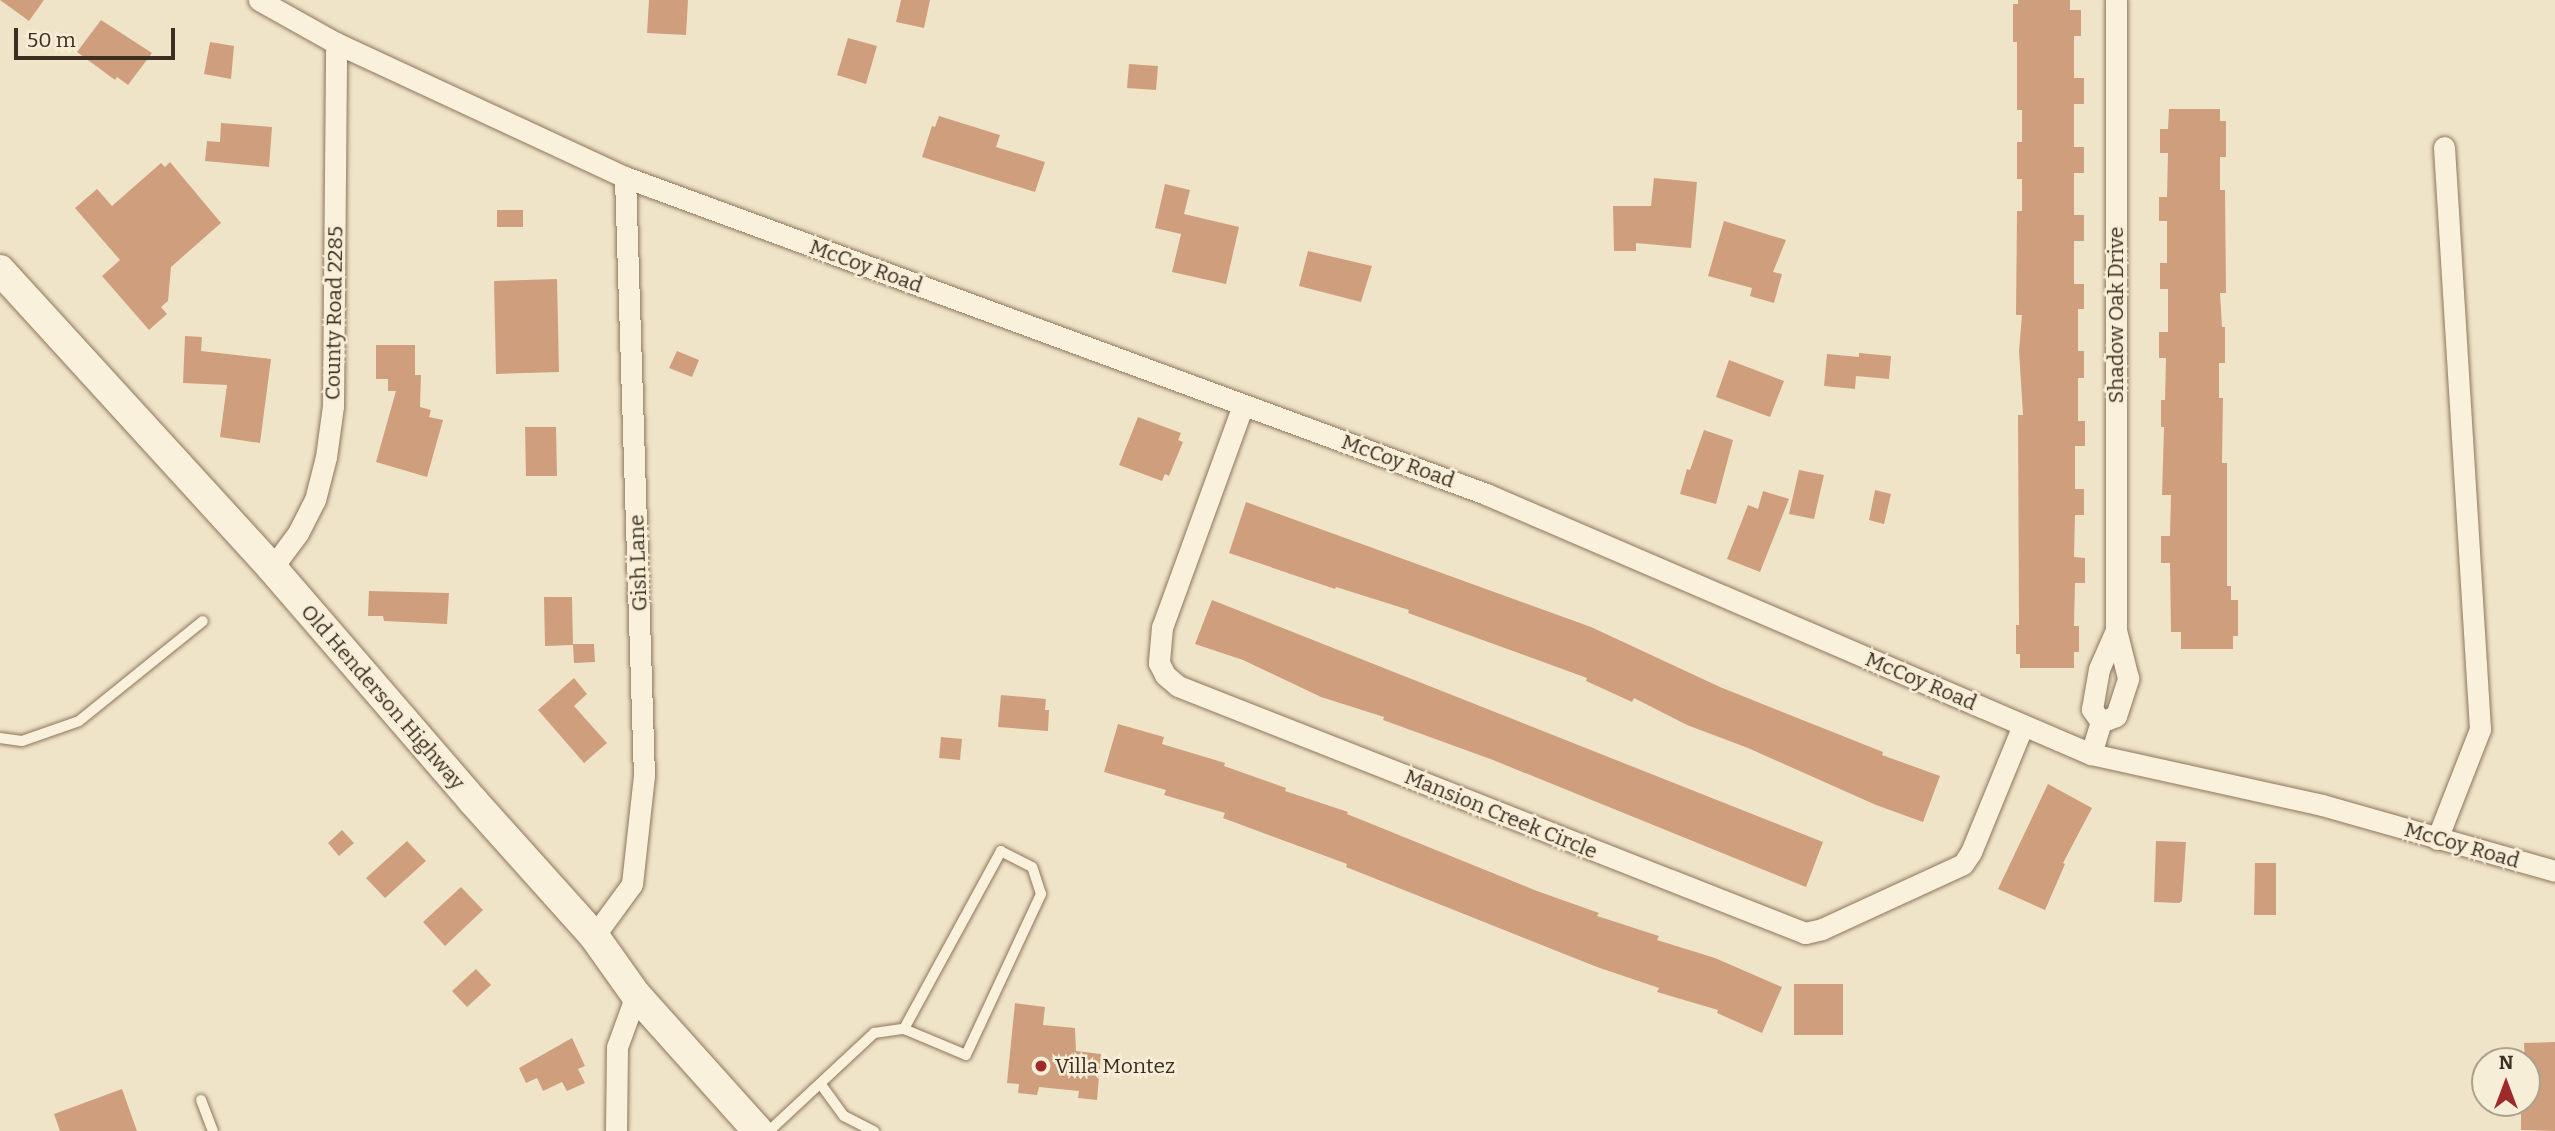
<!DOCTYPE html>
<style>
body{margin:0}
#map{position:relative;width:2555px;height:1131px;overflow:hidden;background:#f0e4c8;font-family:Bitter,serif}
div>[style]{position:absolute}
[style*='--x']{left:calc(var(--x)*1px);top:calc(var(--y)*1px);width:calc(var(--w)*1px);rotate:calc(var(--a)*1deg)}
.building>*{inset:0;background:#cf9f7d}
.roads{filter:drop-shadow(0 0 2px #8d765c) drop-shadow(0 0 2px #8d765c)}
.lane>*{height:10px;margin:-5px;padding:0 5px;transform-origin:5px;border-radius:5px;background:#faf1dc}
.street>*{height:21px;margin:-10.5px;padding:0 10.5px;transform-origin:10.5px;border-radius:10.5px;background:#faf1dc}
.secondary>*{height:30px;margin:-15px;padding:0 15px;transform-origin:15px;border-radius:15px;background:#faf1dc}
.dots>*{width:19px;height:19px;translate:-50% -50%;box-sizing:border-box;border:4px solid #f7eed8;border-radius:50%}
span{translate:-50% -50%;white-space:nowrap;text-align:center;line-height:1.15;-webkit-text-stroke:5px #f7eed8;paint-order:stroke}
.street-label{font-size:21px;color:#3d2e20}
.poi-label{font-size:21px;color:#3d2e20}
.left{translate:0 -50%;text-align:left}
.north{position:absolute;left:2471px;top:1047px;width:70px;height:70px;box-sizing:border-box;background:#f7eed8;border:2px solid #ada18e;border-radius:50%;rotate:0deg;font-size:19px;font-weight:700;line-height:28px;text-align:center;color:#3d2e20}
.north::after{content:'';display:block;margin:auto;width:24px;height:32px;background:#9e2a2b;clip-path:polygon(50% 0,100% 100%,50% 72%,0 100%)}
.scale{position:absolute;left:14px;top:28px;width:161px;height:32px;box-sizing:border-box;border:4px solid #3d2e20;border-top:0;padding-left:9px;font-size:21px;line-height:24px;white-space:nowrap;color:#3d2e20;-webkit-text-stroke:5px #f7eed8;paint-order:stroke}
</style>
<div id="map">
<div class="building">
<div style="clip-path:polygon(0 0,44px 0,29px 21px)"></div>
<div style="clip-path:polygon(649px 0,688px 0,686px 35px,647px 33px)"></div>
<div style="clip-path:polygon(901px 0,930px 0,924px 28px,896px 22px)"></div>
<div style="clip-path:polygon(2018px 0,2070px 0,2070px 10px,2081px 10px,2081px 36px,2074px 36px,2074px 78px,2084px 78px,2084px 104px,2074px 104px,2074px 147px,2084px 147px,2084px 173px,2074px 173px,2074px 215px,2084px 215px,2084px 241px,2074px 241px,2074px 284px,2084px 284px,2084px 309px,2078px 309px,2078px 351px,2084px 351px,2084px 378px,2078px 378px,2078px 421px,2085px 421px,2085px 446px,2075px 446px,2075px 489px,2084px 489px,2084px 515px,2075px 515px,2074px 557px,2085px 558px,2085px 583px,2075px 583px,2074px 626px,2079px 626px,2079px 652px,2074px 652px,2074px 668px,2020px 668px,2020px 654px,2016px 654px,2016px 625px,2019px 625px,2018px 415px,2023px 415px,2019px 351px,2022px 315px,2016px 315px,2017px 211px,2022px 211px,2022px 179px,2017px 179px,2017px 142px,2022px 142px,2022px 110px,2017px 110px,2017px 42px,2013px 42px,2013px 4px,2018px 4px)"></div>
<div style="clip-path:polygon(101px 20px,152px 53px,128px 85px,117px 77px,115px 80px,77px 52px)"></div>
<div style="clip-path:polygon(848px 38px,877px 46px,866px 84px,837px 75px)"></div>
<div style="clip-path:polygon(210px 42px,234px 46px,231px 79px,204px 74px)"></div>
<div style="clip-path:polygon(1129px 64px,1158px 66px,1156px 90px,1127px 88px)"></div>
<div style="clip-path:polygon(2169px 109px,2220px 109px,2220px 121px,2226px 121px,2226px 157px,2220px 157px,2220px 190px,2225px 190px,2226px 293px,2220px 293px,2222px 327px,2225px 327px,2225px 363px,2219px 363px,2219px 398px,2223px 398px,2222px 463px,2227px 463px,2227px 586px,2231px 586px,2231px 600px,2238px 600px,2238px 636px,2233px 636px,2233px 649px,2181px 649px,2181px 632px,2171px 632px,2170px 563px,2161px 563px,2161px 536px,2170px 536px,2171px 495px,2162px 495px,2164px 427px,2161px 427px,2161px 400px,2165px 400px,2166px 358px,2159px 358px,2159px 332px,2168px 332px,2168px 289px,2160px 289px,2160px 263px,2167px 263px,2167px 221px,2159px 221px,2159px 197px,2167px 197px,2168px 153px,2160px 153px,2160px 129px,2168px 129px)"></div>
<div style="clip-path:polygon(939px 116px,1000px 135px,996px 147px,1045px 162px,1035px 192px,922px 157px,932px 126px,935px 127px)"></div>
<div style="clip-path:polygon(221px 123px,272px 127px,269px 167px,205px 161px,207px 141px,220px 142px)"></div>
<div style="clip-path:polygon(170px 162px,221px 223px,171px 267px,168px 301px,161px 307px,167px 314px,149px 330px,102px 276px,120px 260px,75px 208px,97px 189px,112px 206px,161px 163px,165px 167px)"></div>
<div style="clip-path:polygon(1654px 178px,1697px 182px,1691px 248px,1636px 243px,1636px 251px,1614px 251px,1613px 206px,1651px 206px)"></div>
<div style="clip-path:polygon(1165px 184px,1190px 190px,1184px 214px,1239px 227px,1226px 284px,1172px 272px,1181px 234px,1155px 228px)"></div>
<div style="clip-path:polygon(497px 210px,523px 210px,523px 227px,497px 227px)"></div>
<div style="clip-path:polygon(1724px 221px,1786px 240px,1773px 272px,1782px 274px,1774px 303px,1750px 296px,1752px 288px,1708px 276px)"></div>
<div style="clip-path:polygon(1308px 251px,1372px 266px,1361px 302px,1299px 286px)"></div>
<div style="clip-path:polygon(557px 279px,559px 372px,496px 374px,494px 281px)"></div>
<div style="clip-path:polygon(185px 336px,202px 337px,201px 351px,271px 359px,260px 443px,220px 437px,227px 385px,183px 383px)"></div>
<div style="clip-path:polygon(376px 345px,415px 345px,415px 375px,421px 375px,420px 407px,431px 410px,429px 417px,443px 420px,427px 477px,376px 462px,396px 391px,388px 391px,388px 379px,376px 379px)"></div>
<div style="clip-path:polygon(677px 351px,699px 360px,692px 377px,669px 368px)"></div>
<div style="clip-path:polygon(1859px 353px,1891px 356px,1889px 379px,1856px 376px,1855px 389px,1824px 386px,1827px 354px,1859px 357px)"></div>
<div style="clip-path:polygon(1729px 360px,1784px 381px,1770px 417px,1716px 397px)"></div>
<div style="clip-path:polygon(1138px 417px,1181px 433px,1178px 440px,1183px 442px,1169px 476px,1165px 474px,1162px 481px,1119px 465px)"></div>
<div style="clip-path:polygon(525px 427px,556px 427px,557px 476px,526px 476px)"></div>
<div style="clip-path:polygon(1704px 430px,1733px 440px,1716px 504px,1680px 494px,1687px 469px,1690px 470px)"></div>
<div style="clip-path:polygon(1799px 470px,1824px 475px,1814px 519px,1789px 514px)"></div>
<div style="clip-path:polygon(1875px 490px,1891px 494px,1884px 524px,1869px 520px)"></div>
<div style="clip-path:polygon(1763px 491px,1789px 499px,1760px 572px,1727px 559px,1748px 505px,1758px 509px)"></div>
<div style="clip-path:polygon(1246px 502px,1591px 627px,1720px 687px,1883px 752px,1882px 755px,1940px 776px,1923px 822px,1876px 805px,1748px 748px,1687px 725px,1634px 698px,1632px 702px,1586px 681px,1587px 678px,1408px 613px,1409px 610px,1336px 587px,1335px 589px,1229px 553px)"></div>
<div style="clip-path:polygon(369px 591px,449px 593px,447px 624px,384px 621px,383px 616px,368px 616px)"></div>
<div style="clip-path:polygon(544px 597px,572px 597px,573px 644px,594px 644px,595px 662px,574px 663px,573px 645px,545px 646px)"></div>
<div style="clip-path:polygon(1212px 600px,1823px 842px,1806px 887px,1493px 760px,1383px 720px,1384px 717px,1321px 697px,1243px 660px,1195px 644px)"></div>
<div style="clip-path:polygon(574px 678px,587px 694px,574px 706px,607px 743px,584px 763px,538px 710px)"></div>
<div style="clip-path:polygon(1001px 695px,1046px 699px,1045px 710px,1049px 710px,1048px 731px,998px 727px)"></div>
<div style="clip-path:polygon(1118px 724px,1164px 737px,1162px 744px,1225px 763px,1224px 766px,1286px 788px,1285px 791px,1348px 812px,1347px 814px,1537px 891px,1599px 913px,1597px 916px,1659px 936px,1657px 940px,1715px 958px,1782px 987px,1762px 1033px,1717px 1013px,1718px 1010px,1657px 992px,1659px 988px,1597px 967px,1346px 867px,1347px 864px,1223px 818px,1225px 813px,1164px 795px,1166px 790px,1104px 772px)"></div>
<div style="clip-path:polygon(941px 737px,962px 739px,960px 760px,939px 758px)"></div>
<div style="clip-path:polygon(2048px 784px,2092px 808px,2063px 863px,2065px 864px,2045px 910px,1998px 889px)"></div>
<div style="clip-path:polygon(342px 830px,354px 843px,339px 856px,328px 843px)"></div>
<div style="clip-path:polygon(407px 841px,426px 861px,385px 898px,366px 878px)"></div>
<div style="clip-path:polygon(2156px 841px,2186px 842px,2182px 901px,2179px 903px,2154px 902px)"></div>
<div style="clip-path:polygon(2255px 863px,2276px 863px,2276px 915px,2254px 915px)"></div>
<div style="clip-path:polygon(461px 887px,483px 910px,445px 946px,423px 922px)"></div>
<div style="clip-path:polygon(476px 969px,491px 985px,467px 1007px,452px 991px)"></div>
<div style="clip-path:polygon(1794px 984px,1843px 984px,1843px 1035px,1794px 1035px)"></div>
<div style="clip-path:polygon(1015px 1003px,1045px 1007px,1043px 1025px,1075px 1028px,1076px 1051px,1101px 1054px,1097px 1100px,1078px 1098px,1079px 1091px,1039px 1087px,1037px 1095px,1018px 1093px,1019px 1084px,1007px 1083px)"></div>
<div style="clip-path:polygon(572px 1038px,585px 1066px,578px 1069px,585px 1083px,567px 1091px,562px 1082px,543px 1091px,537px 1078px,526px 1083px,519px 1068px)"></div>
<div style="clip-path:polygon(2555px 1042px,2555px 1131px,2521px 1130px,2521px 1110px,2525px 1110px,2527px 1103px,2524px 1043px)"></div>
<div style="clip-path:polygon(122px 1089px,137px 1131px,60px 1131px,54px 1114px)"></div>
</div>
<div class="roads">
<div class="lane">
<div style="--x:0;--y:738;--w:22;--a:8"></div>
<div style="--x:22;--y:741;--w:60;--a:-19.3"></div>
<div style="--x:79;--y:721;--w:159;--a:-38.9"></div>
<div style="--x:822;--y:1086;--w:37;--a:54"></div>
<div style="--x:844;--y:1116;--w:34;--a:27"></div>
<div style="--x:201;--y:1100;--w:33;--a:69"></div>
<div style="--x:769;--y:1131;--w:144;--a:-43"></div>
<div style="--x:874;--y:1033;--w:30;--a:-8"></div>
<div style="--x:904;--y:1029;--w:67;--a:22.8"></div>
<div style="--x:966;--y:1055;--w:178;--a:-65"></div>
<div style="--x:1041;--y:894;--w:28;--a:-108"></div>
<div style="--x:1032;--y:867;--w:35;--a:-153"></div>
<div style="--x:1001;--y:851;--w:203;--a:118.6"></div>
</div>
<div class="street">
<div style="--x:259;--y:0;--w:88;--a:29.2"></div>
<div style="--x:336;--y:43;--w:319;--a:24.9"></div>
<div style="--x:625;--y:177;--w:918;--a:20.21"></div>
<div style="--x:1486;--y:494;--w:659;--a:23.26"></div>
<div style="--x:2091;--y:754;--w:237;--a:12.4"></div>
<div style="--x:2322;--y:805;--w:242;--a:15.8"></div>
<div style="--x:1243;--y:405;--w:236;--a:110"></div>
<div style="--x:1162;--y:627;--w:36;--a:95"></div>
<div style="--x:1159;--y:663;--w:13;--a:63"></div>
<div style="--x:1165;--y:675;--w:17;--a:40"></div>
<div style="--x:1178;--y:686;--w:674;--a:21.5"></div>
<div style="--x:1805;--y:933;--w:17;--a:-13"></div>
<div style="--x:1822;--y:929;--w:155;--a:-24.7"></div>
<div style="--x:1963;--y:864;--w:14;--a:-56"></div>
<div style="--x:1971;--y:852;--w:137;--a:-67.7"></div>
<div style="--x:272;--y:568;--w:44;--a:-53.4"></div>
<div style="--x:298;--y:533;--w:37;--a:-63"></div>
<div style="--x:315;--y:500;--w:44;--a:-75.7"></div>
<div style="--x:326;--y:457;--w:51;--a:-82.2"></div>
<div style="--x:333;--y:406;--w:363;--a:-89.5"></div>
<div style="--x:2101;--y:722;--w:16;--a:-125"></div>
<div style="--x:2092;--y:709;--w:41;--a:-80.1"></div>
<div style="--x:2099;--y:669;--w:43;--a:-66.4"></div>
<div style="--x:2091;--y:754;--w:34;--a:-73"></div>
<div style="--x:2101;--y:722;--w:16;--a:-22"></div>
<div style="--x:2116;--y:716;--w:40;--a:-72"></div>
<div style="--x:2128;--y:678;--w:49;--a:-104"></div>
<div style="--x:2116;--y:630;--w:630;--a:-90"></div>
<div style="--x:2437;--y:839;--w:118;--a:-68.6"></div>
<div style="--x:2480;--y:729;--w:583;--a:-93.54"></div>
<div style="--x:594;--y:936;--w:64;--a:-53.8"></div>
<div style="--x:632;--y:884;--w:109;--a:-83.7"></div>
<div style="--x:644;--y:776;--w:599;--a:-91.82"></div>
<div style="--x:616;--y:1131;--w:84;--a:-89.3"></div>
<div style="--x:617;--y:1047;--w:55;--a:-69.9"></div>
</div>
<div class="secondary">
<div style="--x:0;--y:270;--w:403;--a:47.6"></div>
<div style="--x:272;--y:568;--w:308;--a:49.2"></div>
<div style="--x:473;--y:801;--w:181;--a:48.1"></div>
<div style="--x:594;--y:936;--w:72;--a:54.6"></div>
<div style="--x:636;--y:995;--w:183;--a:48.1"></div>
</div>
</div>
<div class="dots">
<div style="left:1041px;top:1066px;background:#9e2a2b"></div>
</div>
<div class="street-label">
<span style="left:866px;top:266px;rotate:20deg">McCoy Road</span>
<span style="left:334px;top:313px;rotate:-89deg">County Road 2285</span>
<span style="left:2116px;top:315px;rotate:-90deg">Shadow Oak Drive</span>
<span style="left:1398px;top:461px;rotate:20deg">McCoy Road</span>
<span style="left:638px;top:563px;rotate:-92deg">Gish Lane</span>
<span style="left:1921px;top:681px;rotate:23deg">McCoy Road</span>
<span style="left:383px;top:697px;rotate:49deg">Old Henderson Highway</span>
<span style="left:1501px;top:814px;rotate:22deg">Mansion Creek Circle</span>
<span style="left:2462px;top:845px;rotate:16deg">McCoy Road</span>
</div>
<div class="poi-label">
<span class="left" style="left:1055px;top:1066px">Villa Montez</span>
</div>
<div class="north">N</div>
<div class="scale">50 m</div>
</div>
